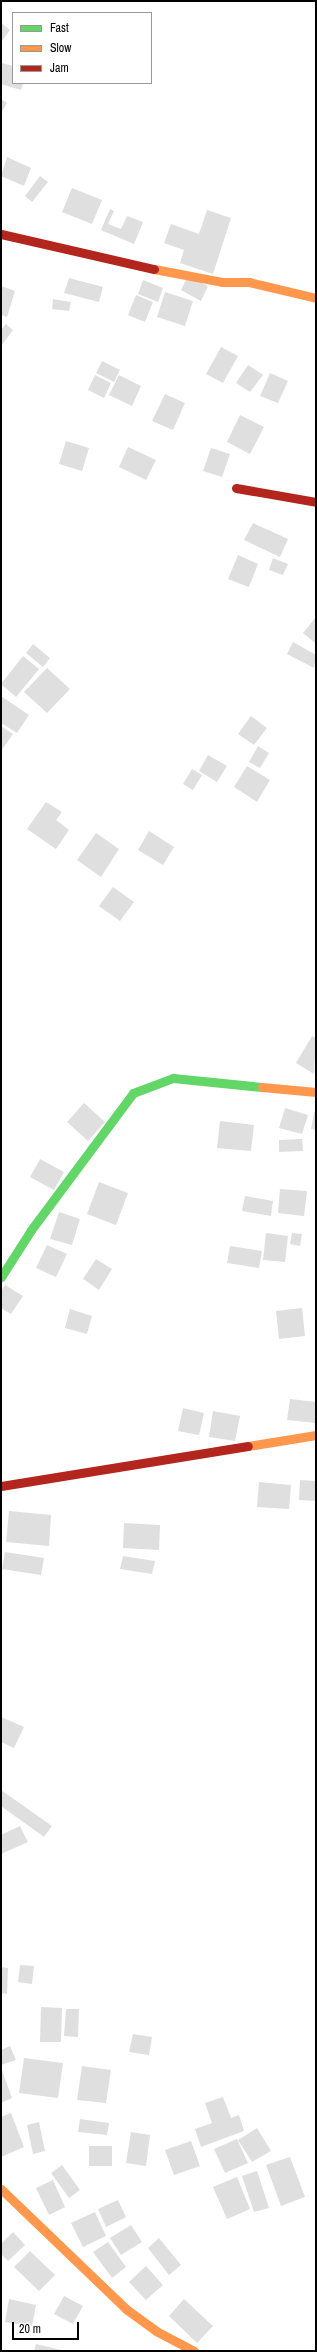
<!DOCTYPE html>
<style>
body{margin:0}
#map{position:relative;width:317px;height:2352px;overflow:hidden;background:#fff;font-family:"Archivo Narrow",sans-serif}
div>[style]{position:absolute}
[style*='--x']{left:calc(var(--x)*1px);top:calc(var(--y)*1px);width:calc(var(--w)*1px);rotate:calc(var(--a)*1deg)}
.building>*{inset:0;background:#dfdfdf}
.fast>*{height:9px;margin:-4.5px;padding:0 4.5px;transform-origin:4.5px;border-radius:4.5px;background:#63d668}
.slow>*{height:9px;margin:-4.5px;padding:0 4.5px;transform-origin:4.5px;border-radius:4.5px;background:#ff974d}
.jam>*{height:9px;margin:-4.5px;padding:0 4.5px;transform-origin:4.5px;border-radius:4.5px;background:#b3261e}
span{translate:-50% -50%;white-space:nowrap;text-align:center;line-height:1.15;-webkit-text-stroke:3.5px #fff;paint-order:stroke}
.frame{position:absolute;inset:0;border:2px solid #000;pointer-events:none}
.legend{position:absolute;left:12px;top:12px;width:140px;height:72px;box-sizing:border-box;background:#fff;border:1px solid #999;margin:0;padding:5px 7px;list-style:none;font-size:12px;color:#000}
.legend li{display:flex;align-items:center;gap:8px;height:20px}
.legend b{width:20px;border:1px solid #999}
.scale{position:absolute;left:12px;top:2322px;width:67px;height:18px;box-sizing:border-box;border:2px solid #000;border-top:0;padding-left:5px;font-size:12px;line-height:14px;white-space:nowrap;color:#000;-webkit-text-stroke:3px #fff;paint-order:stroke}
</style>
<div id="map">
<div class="building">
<div style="clip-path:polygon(1px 23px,10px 30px,1px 42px)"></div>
<div style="clip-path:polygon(2px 63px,13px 66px,13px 83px,23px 83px,21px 90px,1px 84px)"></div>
<div style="clip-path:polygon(1px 99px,7px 103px,1px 113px)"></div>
<div style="clip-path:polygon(7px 157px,31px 168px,24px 186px,1px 176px)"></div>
<div style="clip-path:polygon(40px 176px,48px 182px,32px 202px,25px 196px)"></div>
<div style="clip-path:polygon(72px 188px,102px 200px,92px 224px,62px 212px)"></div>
<div style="clip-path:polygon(110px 209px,114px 211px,108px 224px,121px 229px,127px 216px,143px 222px,134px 244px,101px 230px)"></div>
<div style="clip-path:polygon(207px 210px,231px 218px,213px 274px,180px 263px,184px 250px,164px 243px,171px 224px,199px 234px)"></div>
<div style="clip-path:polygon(188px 276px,208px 286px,201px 301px,181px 290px)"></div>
<div style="clip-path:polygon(69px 278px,103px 287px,99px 302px,64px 293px)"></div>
<div style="clip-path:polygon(143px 280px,163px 288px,158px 302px,138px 294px)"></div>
<div style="clip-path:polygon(1px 286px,15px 291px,7px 317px,1px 315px)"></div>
<div style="clip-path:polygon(165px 292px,193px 301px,185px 326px,157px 317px)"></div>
<div style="clip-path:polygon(136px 295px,153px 302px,145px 322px,128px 315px)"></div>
<div style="clip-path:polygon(53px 299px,71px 302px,69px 311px,52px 309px)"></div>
<div style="clip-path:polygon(6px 324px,13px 330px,1px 346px,1px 330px)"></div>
<div style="clip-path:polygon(221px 347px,238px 356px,223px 383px,206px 374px)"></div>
<div style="clip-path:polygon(102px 361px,120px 370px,114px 382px,96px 373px)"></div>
<div style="clip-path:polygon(248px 365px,263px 375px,250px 392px,236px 383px)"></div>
<div style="clip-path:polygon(270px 373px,288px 381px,278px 403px,260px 396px)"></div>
<div style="clip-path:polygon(95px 375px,111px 383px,104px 398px,88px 390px)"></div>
<div style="clip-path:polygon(119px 375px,141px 386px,132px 406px,109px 395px)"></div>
<div style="clip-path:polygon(165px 394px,185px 403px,173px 430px,152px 421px)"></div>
<div style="clip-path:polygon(240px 415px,264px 427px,250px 454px,227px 442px)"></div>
<div style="clip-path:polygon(66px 441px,89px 448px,82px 471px,59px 464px)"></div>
<div style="clip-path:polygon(128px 447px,156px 460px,146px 480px,119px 467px)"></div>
<div style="clip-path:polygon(211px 448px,230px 454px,222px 477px,203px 471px)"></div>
<div style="clip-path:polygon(253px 523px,288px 539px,280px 557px,244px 540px)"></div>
<div style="clip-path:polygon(238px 555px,258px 564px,249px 587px,228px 579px)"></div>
<div style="clip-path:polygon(273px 558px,288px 564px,283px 575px,269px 570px)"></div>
<div style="clip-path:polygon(316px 617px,316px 644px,303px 633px)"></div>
<div style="clip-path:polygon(293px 642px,316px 655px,314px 668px,287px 654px)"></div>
<div style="clip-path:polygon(33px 644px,50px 658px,43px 667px,26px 653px)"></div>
<div style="clip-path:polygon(23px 656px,39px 669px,16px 697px,1px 684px)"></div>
<div style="clip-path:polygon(47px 668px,70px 689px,47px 713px,24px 692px)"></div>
<div style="clip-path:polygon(1px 696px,29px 715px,17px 733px,1px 723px)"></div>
<div style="clip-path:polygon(251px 716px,267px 728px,254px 745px,238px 734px)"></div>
<div style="clip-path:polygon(1px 726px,13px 734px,1px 751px)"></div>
<div style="clip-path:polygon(258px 746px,269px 753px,260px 768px,249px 762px)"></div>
<div style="clip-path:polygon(208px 755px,227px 766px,217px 782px,199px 771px)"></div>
<div style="clip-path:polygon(247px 766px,270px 780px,257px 802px,234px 787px)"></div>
<div style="clip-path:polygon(192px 769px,202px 775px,193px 790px,183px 784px)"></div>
<div style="clip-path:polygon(46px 802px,62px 812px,56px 820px,69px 830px,56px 849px,27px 829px)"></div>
<div style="clip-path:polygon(149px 831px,174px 847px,163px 865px,138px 850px)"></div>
<div style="clip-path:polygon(96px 833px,119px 849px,101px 877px,77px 860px)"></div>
<div style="clip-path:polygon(113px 887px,134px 902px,120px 921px,99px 906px)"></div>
<div style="clip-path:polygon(312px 1036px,316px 1038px,314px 1074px,296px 1063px)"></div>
<div style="clip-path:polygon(84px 1103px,105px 1122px,88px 1141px,67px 1122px)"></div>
<div style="clip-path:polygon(285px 1108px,308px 1115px,302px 1134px,279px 1128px)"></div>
<div style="clip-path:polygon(314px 1112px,316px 1112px,316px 1130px,311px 1129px)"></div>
<div style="clip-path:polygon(220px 1121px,254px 1125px,251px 1151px,217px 1148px)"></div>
<div style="clip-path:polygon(302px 1139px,303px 1151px,279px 1152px,279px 1140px)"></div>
<div style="clip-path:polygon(40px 1159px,64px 1172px,54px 1190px,30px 1177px)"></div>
<div style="clip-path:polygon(99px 1182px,128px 1193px,116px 1225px,87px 1214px)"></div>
<div style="clip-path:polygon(280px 1189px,307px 1191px,304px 1216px,278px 1213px)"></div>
<div style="clip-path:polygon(245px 1196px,273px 1201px,271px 1216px,242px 1211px)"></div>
<div style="clip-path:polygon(59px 1212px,80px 1219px,72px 1245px,50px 1239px)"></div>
<div style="clip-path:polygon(266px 1233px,288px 1236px,285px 1262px,263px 1260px)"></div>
<div style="clip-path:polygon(292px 1233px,302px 1234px,300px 1246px,290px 1244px)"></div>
<div style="clip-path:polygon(47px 1245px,67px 1254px,56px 1277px,36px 1268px)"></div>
<div style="clip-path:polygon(230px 1246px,262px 1251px,259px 1268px,227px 1263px)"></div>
<div style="clip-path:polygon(96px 1259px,112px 1269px,99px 1290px,83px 1279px)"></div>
<div style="clip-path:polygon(5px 1285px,23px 1296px,11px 1314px,1px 1308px,1px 1291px)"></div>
<div style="clip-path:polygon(302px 1308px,305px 1336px,279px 1339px,276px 1311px)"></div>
<div style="clip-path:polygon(70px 1309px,92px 1316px,87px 1334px,65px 1328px)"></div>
<div style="clip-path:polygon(290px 1399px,316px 1402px,316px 1423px,287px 1420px)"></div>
<div style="clip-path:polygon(183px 1408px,204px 1413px,199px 1435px,178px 1431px)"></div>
<div style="clip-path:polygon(213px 1411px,240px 1416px,235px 1441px,209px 1437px)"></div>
<div style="clip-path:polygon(300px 1480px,316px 1481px,316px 1501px,299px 1500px)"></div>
<div style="clip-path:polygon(259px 1482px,291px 1485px,289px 1509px,257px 1507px)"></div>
<div style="clip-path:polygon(9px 1511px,51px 1515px,49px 1546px,6px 1542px)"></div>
<div style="clip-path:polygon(124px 1523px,160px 1525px,159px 1550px,123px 1548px)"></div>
<div style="clip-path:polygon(5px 1552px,44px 1558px,41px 1575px,2px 1569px)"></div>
<div style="clip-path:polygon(123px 1556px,155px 1561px,152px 1574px,120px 1569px)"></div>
<div style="clip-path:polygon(1px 1717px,24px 1727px,14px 1748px,1px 1742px)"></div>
<div style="clip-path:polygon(1px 1790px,52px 1826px,44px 1837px,1px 1806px)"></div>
<div style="clip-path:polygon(20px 1826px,28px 1842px,1px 1854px,1px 1835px)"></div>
<div style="clip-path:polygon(20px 1965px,34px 1966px,32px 1984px,18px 1982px)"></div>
<div style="clip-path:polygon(1px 1967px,8px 1968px,7px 1994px,1px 1993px)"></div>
<div style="clip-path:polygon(41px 2007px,62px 2008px,61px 2042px,40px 2042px)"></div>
<div style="clip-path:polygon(66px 2009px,79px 2009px,78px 2037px,64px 2036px)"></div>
<div style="clip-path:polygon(133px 2034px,152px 2037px,149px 2055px,129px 2052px)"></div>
<div style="clip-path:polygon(10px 2046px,16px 2060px,1px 2065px,1px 2050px)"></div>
<div style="clip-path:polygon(24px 2058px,63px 2063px,58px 2098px,19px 2093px)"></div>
<div style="clip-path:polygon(82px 2066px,111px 2070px,106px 2103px,77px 2100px)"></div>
<div style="clip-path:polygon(1px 2068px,12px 2098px,1px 2103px)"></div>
<div style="clip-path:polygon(223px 2097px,231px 2118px,239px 2115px,244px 2131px,201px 2147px,195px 2129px,212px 2123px,205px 2103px)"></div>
<div style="clip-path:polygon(11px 2113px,24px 2147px,1px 2157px,1px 2117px)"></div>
<div style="clip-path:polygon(80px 2119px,109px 2123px,107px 2135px,78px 2132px)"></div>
<div style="clip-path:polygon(39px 2122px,45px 2151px,33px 2154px,27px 2125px)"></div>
<div style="clip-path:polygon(257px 2128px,271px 2151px,252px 2162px,238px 2140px)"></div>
<div style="clip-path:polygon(131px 2132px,150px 2135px,146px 2166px,126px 2163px)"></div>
<div style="clip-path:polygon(237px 2139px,248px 2163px,225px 2173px,214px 2149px)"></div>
<div style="clip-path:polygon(191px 2141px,200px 2166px,174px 2175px,165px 2150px)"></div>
<div style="clip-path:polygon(89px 2146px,112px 2146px,112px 2166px,89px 2166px)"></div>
<div style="clip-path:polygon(290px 2157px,305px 2197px,281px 2206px,266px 2165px)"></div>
<div style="clip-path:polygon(62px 2165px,80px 2190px,69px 2198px,51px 2173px)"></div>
<div style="clip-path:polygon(257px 2171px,269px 2208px,254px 2212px,242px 2176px)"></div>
<div style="clip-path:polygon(237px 2177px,250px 2209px,227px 2219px,213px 2187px)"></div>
<div style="clip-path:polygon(53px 2180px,65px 2207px,49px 2215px,36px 2188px)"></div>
<div style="clip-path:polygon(118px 2200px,126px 2217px,106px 2227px,98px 2209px)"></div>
<div style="clip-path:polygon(95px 2212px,106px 2236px,83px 2247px,71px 2223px)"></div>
<div style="clip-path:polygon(131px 2225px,142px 2242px,121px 2255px,110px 2238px)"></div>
<div style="clip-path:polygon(13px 2232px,25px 2245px,8px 2261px,1px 2254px,1px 2244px)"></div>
<div style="clip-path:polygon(159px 2238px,181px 2265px,169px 2275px,148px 2248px)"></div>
<div style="clip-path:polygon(108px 2242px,126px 2267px,112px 2278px,93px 2252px)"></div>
<div style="clip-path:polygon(30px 2251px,55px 2275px,39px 2291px,14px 2267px)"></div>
<div style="clip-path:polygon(146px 2266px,163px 2285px,146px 2300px,129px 2282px)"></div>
<div style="clip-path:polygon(64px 2296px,83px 2306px,73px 2324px,54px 2314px)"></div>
<div style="clip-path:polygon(9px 2299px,36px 2305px,32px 2326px,5px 2322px)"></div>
<div style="clip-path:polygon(184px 2299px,213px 2326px,197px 2343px,169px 2316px)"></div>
<div style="clip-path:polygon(36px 2344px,61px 2350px,61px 2351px,34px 2351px)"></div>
</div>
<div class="fast">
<div style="--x:1;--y:1277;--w:56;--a:-57.4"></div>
<div style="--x:31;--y:1230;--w:171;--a:-53.3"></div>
<div style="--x:133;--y:1093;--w:43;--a:-20.6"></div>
<div style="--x:173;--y:1078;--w:89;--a:5.8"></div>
</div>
<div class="slow">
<div style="--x:154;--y:269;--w:69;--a:10.8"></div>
<div style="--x:222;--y:282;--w:27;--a:0"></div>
<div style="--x:249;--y:282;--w:69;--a:13.4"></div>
<div style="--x:262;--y:1087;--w:54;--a:5.3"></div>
<div style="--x:248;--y:1446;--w:69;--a:-9.2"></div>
<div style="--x:1;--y:2189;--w:173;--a:43.8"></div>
<div style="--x:126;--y:2309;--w:37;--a:36"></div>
<div style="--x:156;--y:2331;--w:43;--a:27.8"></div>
</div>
<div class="jam">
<div style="--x:1;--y:234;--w:157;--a:12.9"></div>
<div style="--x:236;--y:488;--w:81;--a:9.9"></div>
<div style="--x:1;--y:1486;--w:250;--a:-9.2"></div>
</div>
<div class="frame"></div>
<ul class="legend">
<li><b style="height:5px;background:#63d668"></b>Fast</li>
<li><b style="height:5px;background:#ff974d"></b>Slow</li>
<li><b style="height:5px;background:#b3261e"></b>Jam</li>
</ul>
<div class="scale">20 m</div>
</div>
